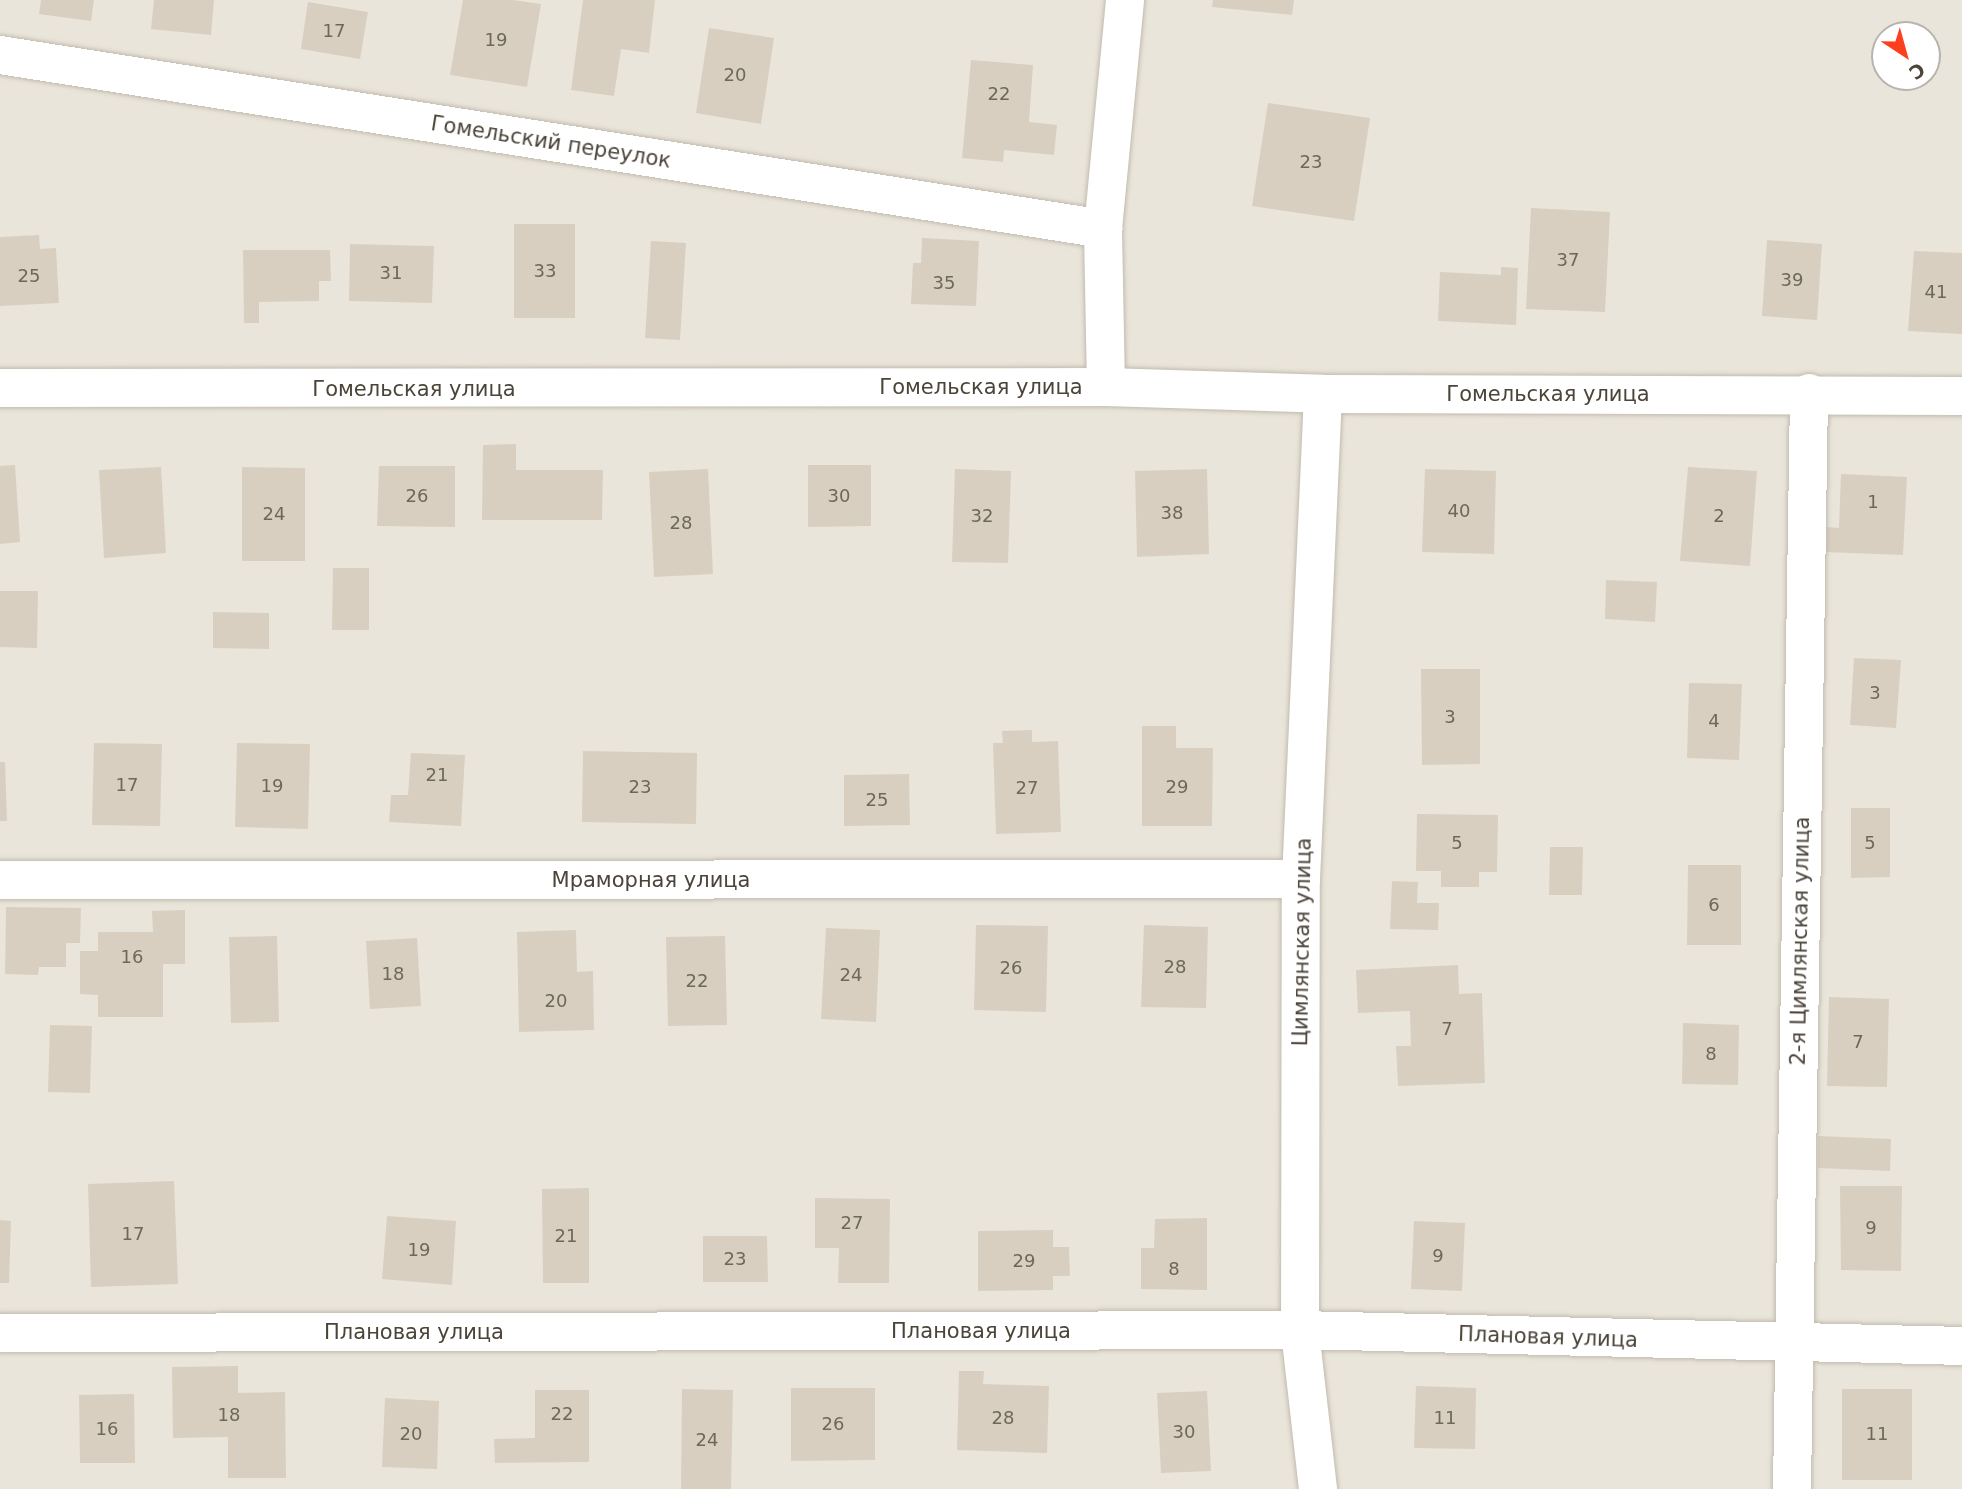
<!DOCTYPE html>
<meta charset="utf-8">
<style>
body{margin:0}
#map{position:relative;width:1962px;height:1489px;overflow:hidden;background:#f6f3ec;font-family:"DejaVu Sans",sans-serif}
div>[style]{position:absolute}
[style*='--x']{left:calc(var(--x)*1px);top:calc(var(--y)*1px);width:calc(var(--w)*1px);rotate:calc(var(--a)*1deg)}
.residential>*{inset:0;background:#eae5da}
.building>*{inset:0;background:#d8cfc1}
.roads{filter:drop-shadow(0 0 2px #c2bbae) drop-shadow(0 0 2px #c2bbae)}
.minor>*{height:38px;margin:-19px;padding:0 19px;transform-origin:19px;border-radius:19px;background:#fff}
span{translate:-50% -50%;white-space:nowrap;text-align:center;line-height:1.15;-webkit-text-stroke:5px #fff;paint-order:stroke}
.number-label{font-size:18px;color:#6e675b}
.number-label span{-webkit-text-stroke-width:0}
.street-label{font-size:21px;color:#4b4439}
.north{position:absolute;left:1871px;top:21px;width:70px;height:70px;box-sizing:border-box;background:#fff;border:2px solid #b7b4b0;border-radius:50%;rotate:144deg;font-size:19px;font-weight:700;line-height:28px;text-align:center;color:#4b4439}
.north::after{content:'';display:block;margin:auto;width:24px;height:32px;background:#fc3f1d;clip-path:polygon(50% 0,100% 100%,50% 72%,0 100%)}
</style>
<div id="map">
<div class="residential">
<div style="clip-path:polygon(evenodd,0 0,1962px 0,1962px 1489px,0 1489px,0 0,1885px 35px,1927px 35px,1927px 77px,1885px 77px,1885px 35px)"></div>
</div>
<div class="building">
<div style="clip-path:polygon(41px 0,94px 0,91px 21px,39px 14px)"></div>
<div style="clip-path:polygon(154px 0,214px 0,211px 35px,151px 29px)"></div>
<div style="clip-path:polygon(463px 0,513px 0,541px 4px,527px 87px,450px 75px)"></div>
<div style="clip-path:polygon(583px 0,655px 0,649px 53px,621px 49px,614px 96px,571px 90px)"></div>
<div style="clip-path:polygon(1213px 0,1294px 0,1292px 15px,1212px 7px)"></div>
<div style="clip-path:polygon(308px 2px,368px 12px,360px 59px,301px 49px)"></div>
<div style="clip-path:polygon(709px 28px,774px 38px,761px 124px,696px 113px)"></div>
<div style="clip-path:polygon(971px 60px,1033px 65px,1029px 122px,1057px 125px,1054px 155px,1004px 150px,1003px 162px,962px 158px)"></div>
<div style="clip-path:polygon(1268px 103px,1370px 118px,1354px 221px,1252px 206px)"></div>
<div style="clip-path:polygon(1531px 208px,1610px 212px,1605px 312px,1526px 309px)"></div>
<div style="clip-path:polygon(514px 224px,575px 224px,575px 318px,514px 318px)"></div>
<div style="clip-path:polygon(39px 235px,40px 249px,56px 248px,59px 303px,0 306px,0 237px)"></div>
<div style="clip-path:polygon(922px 238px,979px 241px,976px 306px,911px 304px,913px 263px,921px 263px)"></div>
<div style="clip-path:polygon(1767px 240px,1822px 244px,1817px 320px,1762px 316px)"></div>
<div style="clip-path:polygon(651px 241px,686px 243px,680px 340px,645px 338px)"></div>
<div style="clip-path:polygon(350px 244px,434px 246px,432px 303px,349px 301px)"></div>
<div style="clip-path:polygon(243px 250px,330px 250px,331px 281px,319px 281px,319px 301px,259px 302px,259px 323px,244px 323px)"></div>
<div style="clip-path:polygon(1914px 251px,1962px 253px,1962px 334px,1908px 331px)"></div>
<div style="clip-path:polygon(1501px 267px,1518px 268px,1516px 325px,1438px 321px,1440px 272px,1501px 275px)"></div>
<div style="clip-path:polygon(516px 444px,516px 470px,603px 470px,602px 520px,482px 520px,483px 445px)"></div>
<div style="clip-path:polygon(15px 465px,20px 542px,0 544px,0 466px)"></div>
<div style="clip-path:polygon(808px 465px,871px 465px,871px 526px,808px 527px)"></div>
<div style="clip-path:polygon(379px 466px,455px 466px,455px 527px,377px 526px)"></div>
<div style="clip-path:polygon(161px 467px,166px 553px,104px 558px,99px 470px)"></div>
<div style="clip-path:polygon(242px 467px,305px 468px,305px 561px,242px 561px)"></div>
<div style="clip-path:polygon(1688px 467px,1757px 471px,1750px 566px,1680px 561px)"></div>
<div style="clip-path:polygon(708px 469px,713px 574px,654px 577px,649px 472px)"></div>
<div style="clip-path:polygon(955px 469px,1011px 471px,1008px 563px,952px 562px)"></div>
<div style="clip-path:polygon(1207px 469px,1209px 554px,1137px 557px,1135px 471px)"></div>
<div style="clip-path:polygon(1425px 469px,1496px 471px,1494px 554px,1422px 552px)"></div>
<div style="clip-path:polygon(1841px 474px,1907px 477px,1903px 555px,1825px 552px,1826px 527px,1839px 528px)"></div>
<div style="clip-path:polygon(333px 568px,369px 568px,369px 630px,332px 630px)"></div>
<div style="clip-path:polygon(1606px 580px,1657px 582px,1655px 622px,1605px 619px)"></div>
<div style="clip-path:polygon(0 591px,38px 591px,37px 648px,0 647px)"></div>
<div style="clip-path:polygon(213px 612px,269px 613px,269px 649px,213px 648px)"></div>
<div style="clip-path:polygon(1854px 658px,1901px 660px,1896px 728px,1850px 725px)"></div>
<div style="clip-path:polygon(1421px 669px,1480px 669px,1480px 764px,1422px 765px)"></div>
<div style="clip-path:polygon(1689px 683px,1742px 684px,1739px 760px,1687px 758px)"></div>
<div style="clip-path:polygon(1142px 726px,1176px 726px,1176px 748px,1213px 748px,1212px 826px,1142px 826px)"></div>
<div style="clip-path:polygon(1032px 730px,1032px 742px,1058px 741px,1061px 832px,996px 834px,993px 743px,1003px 743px,1002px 731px)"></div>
<div style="clip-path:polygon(94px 743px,162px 744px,160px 826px,92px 825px)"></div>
<div style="clip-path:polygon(237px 743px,310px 744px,308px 829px,235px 827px)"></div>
<div style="clip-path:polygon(583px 751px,697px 753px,696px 824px,582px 822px)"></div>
<div style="clip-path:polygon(411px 753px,465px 755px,461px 826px,389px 822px,391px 795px,408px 795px)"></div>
<div style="clip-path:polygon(0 762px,5px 762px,7px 821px,0 821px)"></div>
<div style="clip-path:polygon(909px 774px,910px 825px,844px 826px,844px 775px)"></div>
<div style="clip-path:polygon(1851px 808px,1890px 808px,1890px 877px,1851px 878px)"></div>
<div style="clip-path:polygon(1417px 814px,1498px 815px,1497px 872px,1479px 872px,1479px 887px,1441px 887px,1441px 871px,1416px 871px)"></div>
<div style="clip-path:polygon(1550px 847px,1583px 847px,1582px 895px,1549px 895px)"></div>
<div style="clip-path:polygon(1688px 865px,1741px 865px,1741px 945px,1687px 945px)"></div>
<div style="clip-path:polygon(1392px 881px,1418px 882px,1417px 903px,1439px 903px,1438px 930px,1390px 929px)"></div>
<div style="clip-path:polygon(6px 907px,81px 908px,80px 943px,66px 943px,66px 967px,39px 967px,38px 975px,5px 974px)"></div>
<div style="clip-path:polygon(185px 910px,185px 964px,163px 964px,163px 1017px,98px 1017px,98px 995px,80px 994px,80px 951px,98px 951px,98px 932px,153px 932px,152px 911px)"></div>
<div style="clip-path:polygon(976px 925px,1048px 926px,1046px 1012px,974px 1010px)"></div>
<div style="clip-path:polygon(1144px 925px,1208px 927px,1206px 1008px,1141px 1007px)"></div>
<div style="clip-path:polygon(826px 928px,880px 930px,876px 1022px,821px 1019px)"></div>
<div style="clip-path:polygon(576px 930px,577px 972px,593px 971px,594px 1030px,519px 1032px,517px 932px)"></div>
<div style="clip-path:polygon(277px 936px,279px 1022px,231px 1023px,229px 937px)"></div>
<div style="clip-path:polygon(725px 936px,727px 1025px,668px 1026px,666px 937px)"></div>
<div style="clip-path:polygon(417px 938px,421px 1006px,370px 1009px,366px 941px)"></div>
<div style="clip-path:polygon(1458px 965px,1459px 994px,1482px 993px,1485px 1083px,1398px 1086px,1396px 1046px,1411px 1046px,1410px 1011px,1358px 1013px,1356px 970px)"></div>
<div style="clip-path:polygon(1829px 997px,1889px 999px,1887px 1087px,1827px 1086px)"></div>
<div style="clip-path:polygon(1683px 1023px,1739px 1025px,1738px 1085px,1682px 1084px)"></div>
<div style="clip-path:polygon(50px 1025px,92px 1026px,90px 1093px,48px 1092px)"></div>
<div style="clip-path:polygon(1818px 1136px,1891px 1139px,1890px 1171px,1818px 1168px)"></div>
<div style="clip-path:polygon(174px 1181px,178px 1284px,91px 1287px,88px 1184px)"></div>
<div style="clip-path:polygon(1840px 1186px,1902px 1186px,1901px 1271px,1841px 1270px)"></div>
<div style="clip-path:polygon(589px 1188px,589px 1283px,543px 1283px,542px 1189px)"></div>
<div style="clip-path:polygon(815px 1198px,890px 1199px,889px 1283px,838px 1283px,839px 1248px,815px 1248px)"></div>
<div style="clip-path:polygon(387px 1216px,456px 1221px,452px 1285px,382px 1279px)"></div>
<div style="clip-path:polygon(1207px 1218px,1207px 1290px,1141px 1289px,1141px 1248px,1154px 1248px,1155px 1219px)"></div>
<div style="clip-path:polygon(0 1220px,11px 1221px,9px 1283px,0 1283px)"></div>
<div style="clip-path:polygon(1414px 1221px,1465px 1223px,1462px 1291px,1411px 1289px)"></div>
<div style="clip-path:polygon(1053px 1230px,1053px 1247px,1069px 1247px,1070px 1276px,1053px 1276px,1053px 1290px,978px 1291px,978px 1231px)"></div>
<div style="clip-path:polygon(703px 1236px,767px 1236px,768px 1282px,703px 1282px)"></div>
<div style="clip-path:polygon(238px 1366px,238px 1393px,285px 1392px,286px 1478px,228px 1478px,228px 1437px,173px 1438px,172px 1367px)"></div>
<div style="clip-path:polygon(959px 1371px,984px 1371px,983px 1384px,1049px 1386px,1047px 1453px,957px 1450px)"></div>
<div style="clip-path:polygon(1416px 1386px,1476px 1388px,1475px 1449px,1414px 1448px)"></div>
<div style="clip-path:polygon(791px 1388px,875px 1388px,875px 1460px,791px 1461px)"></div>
<div style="clip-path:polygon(682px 1389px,733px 1390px,731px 1489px,681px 1489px)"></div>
<div style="clip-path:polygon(1842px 1389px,1912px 1389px,1912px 1480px,1842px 1480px)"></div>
<div style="clip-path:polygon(535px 1390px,589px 1390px,589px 1462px,495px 1463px,494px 1439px,535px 1438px)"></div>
<div style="clip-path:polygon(1207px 1391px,1211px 1471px,1161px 1473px,1157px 1393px)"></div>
<div style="clip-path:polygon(134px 1394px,135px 1463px,80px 1463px,79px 1395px)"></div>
<div style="clip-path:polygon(385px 1398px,439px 1401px,437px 1469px,382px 1467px)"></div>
</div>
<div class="roads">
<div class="minor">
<div style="--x:0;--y:55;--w:1117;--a:8.96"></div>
<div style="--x:1106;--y:387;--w:158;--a:-91.1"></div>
<div style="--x:1103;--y:229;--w:230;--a:-84.5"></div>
<div style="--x:0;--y:388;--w:1106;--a:-0.05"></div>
<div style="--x:1106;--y:387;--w:217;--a:1.8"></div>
<div style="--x:1323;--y:394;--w:639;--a:0.18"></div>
<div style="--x:0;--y:880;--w:1301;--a:-0.04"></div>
<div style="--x:0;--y:1333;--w:1300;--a:-0.13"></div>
<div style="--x:1300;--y:1330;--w:662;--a:1.38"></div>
<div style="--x:1318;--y:1489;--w:160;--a:-96.5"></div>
<div style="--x:1300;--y:1330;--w:451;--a:-89.9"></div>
<div style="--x:1301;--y:879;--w:485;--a:-87.4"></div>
<div style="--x:1792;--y:1489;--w:1096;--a:-89.11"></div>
</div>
</div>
<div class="number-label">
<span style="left:334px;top:31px">17</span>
<span style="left:496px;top:40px">19</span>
<span style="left:735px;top:75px">20</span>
<span style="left:999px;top:94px">22</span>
<span style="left:1311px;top:162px">23</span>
<span style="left:1568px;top:260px">37</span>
<span style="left:545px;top:271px">33</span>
<span style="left:391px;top:273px">31</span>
<span style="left:29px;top:276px">25</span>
<span style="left:1792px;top:280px">39</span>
<span style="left:944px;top:283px">35</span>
<span style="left:1936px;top:292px">41</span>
<span style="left:417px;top:496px">26</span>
<span style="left:839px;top:496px">30</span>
<span style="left:1873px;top:502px">1</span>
<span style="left:1459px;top:511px">40</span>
<span style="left:1172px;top:513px">38</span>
<span style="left:274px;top:514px">24</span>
<span style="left:982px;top:516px">32</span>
<span style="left:1719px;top:516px">2</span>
<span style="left:681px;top:523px">28</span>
<span style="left:1875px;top:693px">3</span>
<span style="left:1450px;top:717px">3</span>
<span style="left:1714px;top:721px">4</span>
<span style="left:437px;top:775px">21</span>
<span style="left:127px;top:785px">17</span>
<span style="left:272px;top:786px">19</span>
<span style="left:640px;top:787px">23</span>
<span style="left:1177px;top:787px">29</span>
<span style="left:1027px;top:788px">27</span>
<span style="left:877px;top:800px">25</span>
<span style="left:1457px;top:843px">5</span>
<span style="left:1870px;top:843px">5</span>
<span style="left:1714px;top:905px">6</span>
<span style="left:132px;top:957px">16</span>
<span style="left:1175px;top:967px">28</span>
<span style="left:1011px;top:968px">26</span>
<span style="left:393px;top:974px">18</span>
<span style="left:851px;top:975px">24</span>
<span style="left:697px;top:981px">22</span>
<span style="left:556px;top:1001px">20</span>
<span style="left:1447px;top:1029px">7</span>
<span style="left:1858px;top:1042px">7</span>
<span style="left:1711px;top:1054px">8</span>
<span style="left:852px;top:1223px">27</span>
<span style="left:1871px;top:1228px">9</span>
<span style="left:133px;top:1234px">17</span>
<span style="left:566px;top:1236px">21</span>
<span style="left:419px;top:1250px">19</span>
<span style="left:1438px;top:1256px">9</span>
<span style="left:735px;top:1259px">23</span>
<span style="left:1024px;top:1261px">29</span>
<span style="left:1174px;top:1269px">8</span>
<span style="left:562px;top:1414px">22</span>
<span style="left:229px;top:1415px">18</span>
<span style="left:1003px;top:1418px">28</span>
<span style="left:1445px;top:1418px">11</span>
<span style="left:833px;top:1424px">26</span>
<span style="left:107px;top:1429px">16</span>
<span style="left:1184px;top:1432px">30</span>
<span style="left:411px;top:1434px">20</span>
<span style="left:1877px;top:1434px">11</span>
<span style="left:707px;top:1440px">24</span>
</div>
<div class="street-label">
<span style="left:551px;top:142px;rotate:9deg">Гомельский переулок</span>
<span style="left:981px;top:387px">Гомельская улица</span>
<span style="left:414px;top:389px">Гомельская улица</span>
<span style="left:1548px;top:394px">Гомельская улица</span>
<span style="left:651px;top:880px">Мраморная улица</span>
<span style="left:1800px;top:941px;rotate:-89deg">2-я Цимлянская улица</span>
<span style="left:1302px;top:942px;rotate:-89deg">Цимлянская улица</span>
<span style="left:981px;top:1331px">Плановая улица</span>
<span style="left:414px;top:1332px">Плановая улица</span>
<span style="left:1548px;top:1337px;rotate:2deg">Плановая улица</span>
</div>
<div class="north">С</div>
</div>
